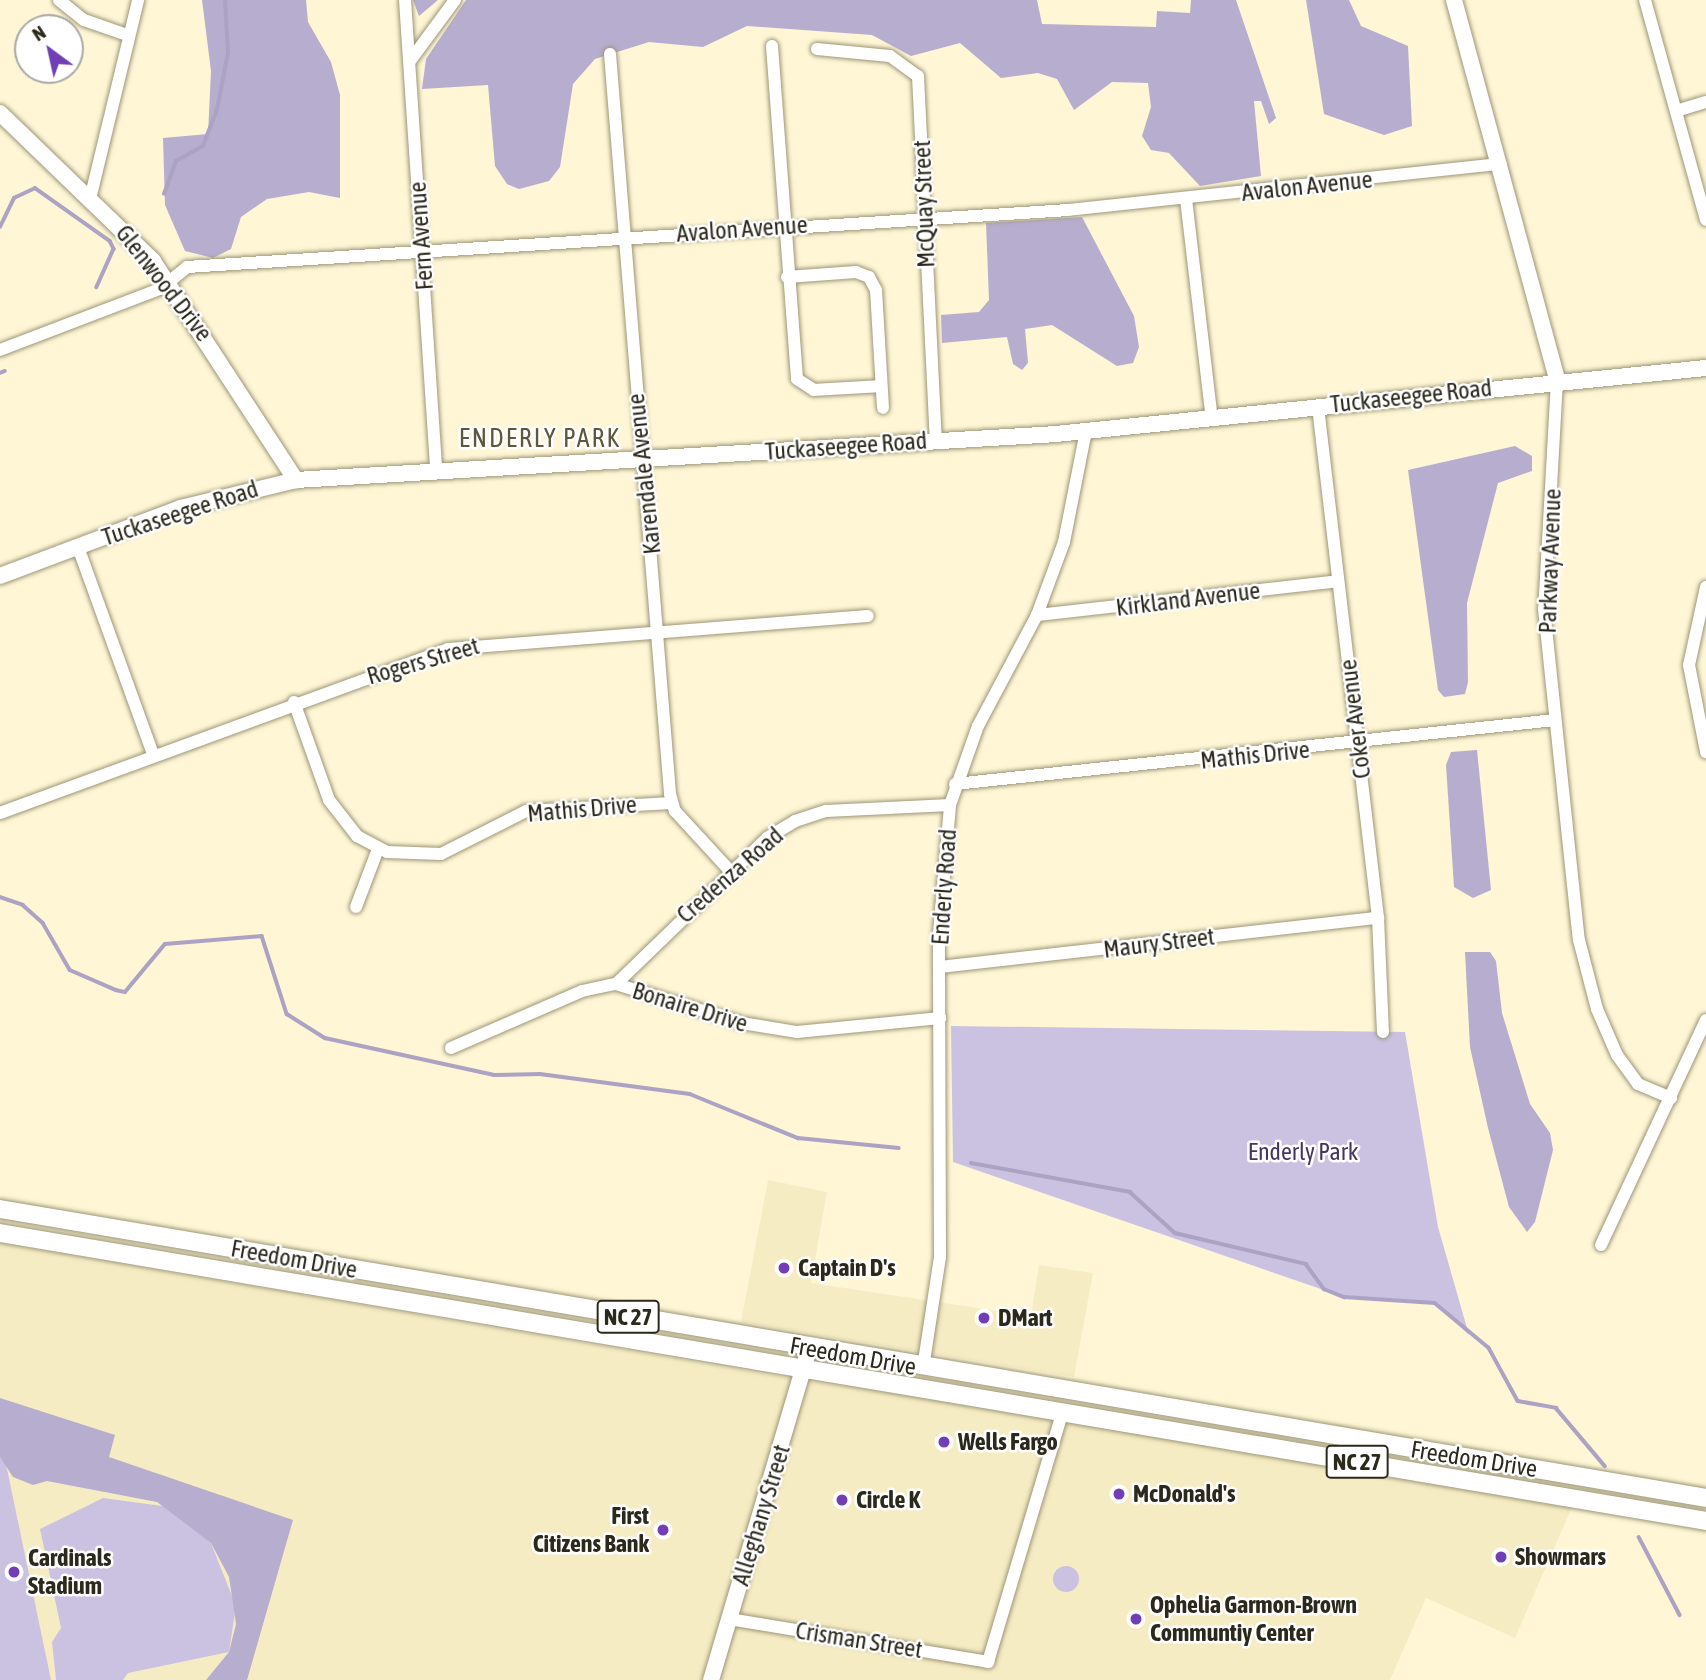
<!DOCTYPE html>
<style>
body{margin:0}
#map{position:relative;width:1706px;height:1680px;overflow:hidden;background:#fef6d5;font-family:"Asap Condensed",sans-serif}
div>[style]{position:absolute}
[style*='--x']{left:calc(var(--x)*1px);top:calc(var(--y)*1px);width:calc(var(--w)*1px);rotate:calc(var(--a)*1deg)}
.built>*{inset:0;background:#f6ecc4}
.green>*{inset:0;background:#cbc2e2}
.round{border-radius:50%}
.forest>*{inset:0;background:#b7adcf}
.stream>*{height:3.5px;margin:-1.75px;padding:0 1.75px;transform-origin:1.75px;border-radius:1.75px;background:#aca2c3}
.roads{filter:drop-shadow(0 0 2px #9d9677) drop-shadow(0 0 2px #9d9677)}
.street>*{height:12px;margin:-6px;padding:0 6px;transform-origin:6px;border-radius:6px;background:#fff}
.secondary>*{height:16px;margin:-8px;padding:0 8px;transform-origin:8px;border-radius:8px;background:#fff}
.primary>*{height:18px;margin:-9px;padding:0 9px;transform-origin:9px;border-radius:9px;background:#fff}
.dots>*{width:19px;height:19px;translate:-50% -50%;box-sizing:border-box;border:4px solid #fff;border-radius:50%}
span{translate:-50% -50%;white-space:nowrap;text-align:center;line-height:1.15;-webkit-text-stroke:5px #fff;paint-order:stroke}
.shield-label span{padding:2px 5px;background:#fff;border:2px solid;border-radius:5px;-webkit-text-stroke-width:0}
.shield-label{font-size:23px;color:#2b281c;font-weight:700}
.street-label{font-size:24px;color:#2b281c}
.park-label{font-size:24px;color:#453563}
.poi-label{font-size:24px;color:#2b281c;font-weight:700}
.left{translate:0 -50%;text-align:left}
.right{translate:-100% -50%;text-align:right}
.neighbourhood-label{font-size:26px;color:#5e573b;letter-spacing:2px}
.north{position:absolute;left:14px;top:14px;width:70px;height:70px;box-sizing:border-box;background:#fff;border:2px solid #aaa9a4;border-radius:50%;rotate:327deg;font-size:19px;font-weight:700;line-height:28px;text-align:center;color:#2b281c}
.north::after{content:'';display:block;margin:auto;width:24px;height:32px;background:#713eb6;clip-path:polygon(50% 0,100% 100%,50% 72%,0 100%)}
</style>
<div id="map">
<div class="built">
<div style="clip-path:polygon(768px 1180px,827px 1192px,811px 1283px,1031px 1316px,1039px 1265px,1093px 1273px,1074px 1377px,741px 1322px)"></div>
<div style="clip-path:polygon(0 1243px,799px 1380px,708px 1680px,0 1680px)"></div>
<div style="clip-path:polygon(804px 1381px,1059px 1415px,1573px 1505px,1515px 1638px,1426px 1598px,1390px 1680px,714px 1680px)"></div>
</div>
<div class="green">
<div style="clip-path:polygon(951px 1026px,1405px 1032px,1438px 1227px,1469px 1335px,1435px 1303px,1344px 1297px,953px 1162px)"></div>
<div style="clip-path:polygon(0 1457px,6px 1464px,51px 1680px,0 1680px)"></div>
<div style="clip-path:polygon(103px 1498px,170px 1507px,211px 1543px,236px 1606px,229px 1652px,128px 1673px,123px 1680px,56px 1680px,52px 1642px,61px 1628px,40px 1529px)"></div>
<div class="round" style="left:1053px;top:1566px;width:26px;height:26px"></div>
</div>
<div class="forest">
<div style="clip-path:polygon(202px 0,306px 0,308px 22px,331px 62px,340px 95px,340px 198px,309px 192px,267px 199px,241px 217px,231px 249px,213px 258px,185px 251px,165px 205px,163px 138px,208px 134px,211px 71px)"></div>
<div style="clip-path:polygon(413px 0,438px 0,419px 16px)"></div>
<div style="clip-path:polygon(466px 0,1037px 0,1042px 24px,1156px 27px,1157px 11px,1190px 13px,1191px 0,1236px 0,1276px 118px,1269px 124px,1261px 101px,1254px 101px,1261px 176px,1200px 186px,1169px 153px,1151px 150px,1142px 136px,1151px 107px,1148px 83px,1112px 82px,1074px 110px,1057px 79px,1038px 73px,1001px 78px,960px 43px,911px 56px,872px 35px,747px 26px,703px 47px,649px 42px,595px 59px,573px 84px,560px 167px,549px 181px,519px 189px,507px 184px,495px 166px,488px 85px,422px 89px,426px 59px)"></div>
<div style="clip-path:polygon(1306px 0,1349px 0,1361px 26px,1408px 46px,1412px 126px,1384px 135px,1324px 114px)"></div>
<div style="clip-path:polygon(1082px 217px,1134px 316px,1139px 347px,1133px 363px,1117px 366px,1052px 325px,1025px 329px,1028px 363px,1022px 370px,1013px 364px,1007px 337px,942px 343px,941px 315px,979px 312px,989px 300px,986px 223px)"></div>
<div style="clip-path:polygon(1515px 446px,1532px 456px,1532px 471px,1498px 483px,1467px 603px,1468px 682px,1465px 694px,1444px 697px,1438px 690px,1408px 470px)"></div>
<div style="clip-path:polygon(1477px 750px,1491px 890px,1473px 898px,1454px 887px,1446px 765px,1451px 752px)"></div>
<div style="clip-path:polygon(1465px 952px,1490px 952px,1496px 961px,1502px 1013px,1530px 1104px,1550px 1133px,1553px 1150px,1535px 1222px,1527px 1232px,1509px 1207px,1488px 1128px,1470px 1047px)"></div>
<div style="clip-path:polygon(0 1398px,115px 1435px,109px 1457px,293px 1520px,247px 1680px,206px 1680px,229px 1652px,236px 1624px,229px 1577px,211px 1543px,157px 1502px,47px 1481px,33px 1485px,13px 1477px,0 1457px)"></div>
</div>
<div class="stream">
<div style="--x:164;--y:194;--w:35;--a:-70"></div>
<div style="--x:176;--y:161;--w:31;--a:-29"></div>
<div style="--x:203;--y:146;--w:39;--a:-69"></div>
<div style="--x:217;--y:110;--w:58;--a:-79.1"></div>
<div style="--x:228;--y:53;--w:53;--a:-93.2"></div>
<div style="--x:0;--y:227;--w:32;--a:-64"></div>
<div style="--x:14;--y:198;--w:23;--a:-25"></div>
<div style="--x:35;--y:188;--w:92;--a:35.2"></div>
<div style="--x:110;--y:241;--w:9;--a:63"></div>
<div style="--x:114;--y:249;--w:42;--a:114.1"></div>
<div style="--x:0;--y:373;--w:5;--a:-22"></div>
<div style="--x:0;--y:897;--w:24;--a:19"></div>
<div style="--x:23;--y:905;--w:27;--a:42"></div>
<div style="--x:43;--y:923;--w:54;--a:60.1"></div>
<div style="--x:70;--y:970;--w:50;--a:23.5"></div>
<div style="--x:116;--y:990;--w:9;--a:13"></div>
<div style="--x:125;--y:992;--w:62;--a:-50.2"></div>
<div style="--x:165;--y:944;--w:97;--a:-4.7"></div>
<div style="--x:262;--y:936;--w:82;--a:72.2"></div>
<div style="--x:287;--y:1014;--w:45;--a:32.3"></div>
<div style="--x:325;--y:1038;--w:173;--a:12.3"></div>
<div style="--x:494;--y:1075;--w:46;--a:-1.2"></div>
<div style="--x:540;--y:1074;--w:151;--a:7.6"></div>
<div style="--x:690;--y:1094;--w:117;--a:22.2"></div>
<div style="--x:798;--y:1138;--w:101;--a:5.7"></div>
<div style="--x:971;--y:1163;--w:162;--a:10.3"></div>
<div style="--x:1130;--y:1192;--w:61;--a:42.3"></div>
<div style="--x:1175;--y:1233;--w:135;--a:13.3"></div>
<div style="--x:1306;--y:1264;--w:31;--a:54"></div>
<div style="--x:1324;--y:1289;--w:22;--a:22"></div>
<div style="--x:1344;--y:1297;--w:91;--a:3.8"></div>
<div style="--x:1435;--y:1303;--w:70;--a:39.8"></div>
<div style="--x:1489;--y:1348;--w:60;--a:61.3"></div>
<div style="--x:1518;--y:1401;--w:39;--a:10"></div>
<div style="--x:1556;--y:1408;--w:76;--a:49.8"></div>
<div style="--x:1639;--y:1537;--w:88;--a:62.3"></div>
</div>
<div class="roads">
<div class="street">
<div style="--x:59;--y:0;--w:32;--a:39"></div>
<div style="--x:84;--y:20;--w:46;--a:19.2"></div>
<div style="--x:405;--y:0;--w:472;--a:86.2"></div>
<div style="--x:1645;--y:0;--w:228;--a:74.5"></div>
<div style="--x:772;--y:46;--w:334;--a:85.7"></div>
<div style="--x:797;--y:379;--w:20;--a:33"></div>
<div style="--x:814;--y:390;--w:67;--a:-3.4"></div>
<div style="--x:817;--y:49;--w:73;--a:5.5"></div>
<div style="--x:890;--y:56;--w:34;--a:36"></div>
<div style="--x:918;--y:76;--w:364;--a:87.2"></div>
<div style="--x:610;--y:54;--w:742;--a:85.36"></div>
<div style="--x:670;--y:794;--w:18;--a:74"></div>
<div style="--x:675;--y:811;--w:83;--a:47.4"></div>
<div style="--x:410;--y:61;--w:76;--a:-53.6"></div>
<div style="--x:1676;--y:111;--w:31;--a:-17"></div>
<div style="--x:91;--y:195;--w:201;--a:-76.4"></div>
<div style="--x:1186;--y:199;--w:222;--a:83.3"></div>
<div style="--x:787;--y:277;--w:69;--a:-4.1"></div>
<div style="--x:856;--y:272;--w:14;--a:21"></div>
<div style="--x:869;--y:277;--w:15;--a:62"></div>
<div style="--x:876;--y:290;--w:118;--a:86.6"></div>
<div style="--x:0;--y:350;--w:171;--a:-20.9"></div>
<div style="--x:160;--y:289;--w:35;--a:-39"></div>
<div style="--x:187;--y:267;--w:883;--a:-3.7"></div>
<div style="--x:1068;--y:210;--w:435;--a:-6.1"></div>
<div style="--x:1557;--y:380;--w:229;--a:93.2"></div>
<div style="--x:1544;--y:609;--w:333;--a:84"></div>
<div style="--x:1579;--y:940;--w:71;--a:75.4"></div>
<div style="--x:1597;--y:1009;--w:50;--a:66.5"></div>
<div style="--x:1617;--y:1055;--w:36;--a:54"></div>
<div style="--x:1638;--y:1084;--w:36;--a:23"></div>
<div style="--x:1318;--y:407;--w:515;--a:83.3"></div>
<div style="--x:1378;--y:918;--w:114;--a:87.5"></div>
<div style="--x:78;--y:547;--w:220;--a:70.1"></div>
<div style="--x:1706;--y:587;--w:80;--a:102.3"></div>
<div style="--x:1689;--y:665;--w:89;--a:78.9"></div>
<div style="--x:1037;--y:615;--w:303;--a:-6.4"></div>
<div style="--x:294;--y:702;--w:104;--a:70.3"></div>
<div style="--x:329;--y:800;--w:46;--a:52.1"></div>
<div style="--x:357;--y:836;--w:34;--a:28"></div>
<div style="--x:387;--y:852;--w:54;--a:2.1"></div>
<div style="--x:441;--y:854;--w:95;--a:-26.8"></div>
<div style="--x:526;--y:811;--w:146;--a:-3.1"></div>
<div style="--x:955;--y:784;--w:603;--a:-6.09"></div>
<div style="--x:0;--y:813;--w:477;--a:-20.1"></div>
<div style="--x:448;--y:649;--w:421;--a:-4.5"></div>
<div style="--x:356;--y:907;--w:62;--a:-69.2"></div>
<div style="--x:939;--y:967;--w:442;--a:-6.4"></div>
<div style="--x:616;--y:984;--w:210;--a:-44"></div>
<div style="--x:767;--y:838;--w:33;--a:-31"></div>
<div style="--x:795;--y:821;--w:33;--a:-18"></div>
<div style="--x:826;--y:811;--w:124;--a:-2.8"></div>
<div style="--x:451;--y:1048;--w:143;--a:-23.5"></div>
<div style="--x:582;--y:991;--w:35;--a:-12"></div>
<div style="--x:616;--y:984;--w:132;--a:17.2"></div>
<div style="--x:742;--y:1023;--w:56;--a:9.3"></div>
<div style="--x:797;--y:1032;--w:144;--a:-5.6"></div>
<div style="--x:1601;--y:1245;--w:248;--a:-65"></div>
<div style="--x:923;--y:1368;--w:112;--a:-81.3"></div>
<div style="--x:940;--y:1257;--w:323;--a:-90.2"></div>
<div style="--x:939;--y:934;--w:129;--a:-85.1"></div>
<div style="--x:950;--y:805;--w:84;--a:-70.5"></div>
<div style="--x:978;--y:726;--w:126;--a:-62"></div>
<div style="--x:1037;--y:615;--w:78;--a:-69.7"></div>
<div style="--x:1064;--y:542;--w:113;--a:-78.8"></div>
<div style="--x:729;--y:1619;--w:263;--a:9.4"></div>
<div style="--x:988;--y:1662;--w:260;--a:-73.4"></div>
</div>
<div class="secondary">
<div style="--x:1454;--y:0;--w:394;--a:74.8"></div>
<div style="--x:0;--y:113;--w:213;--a:44"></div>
<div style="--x:153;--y:261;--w:262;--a:56.9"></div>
<div style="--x:0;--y:576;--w:193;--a:-20.6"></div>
<div style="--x:181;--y:508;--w:118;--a:-13.7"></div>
<div style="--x:296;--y:480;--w:761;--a:-3.46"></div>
<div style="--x:1056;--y:434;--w:653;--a:-5.8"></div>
<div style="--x:711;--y:1680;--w:345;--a:-73.5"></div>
</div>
<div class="primary">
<div style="--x:0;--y:1209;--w:1730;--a:9.61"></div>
<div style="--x:0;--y:1233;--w:1730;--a:9.58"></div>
</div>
</div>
<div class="dots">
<div style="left:784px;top:1268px;background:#713eb6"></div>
<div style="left:984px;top:1318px;background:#713eb6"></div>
<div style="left:944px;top:1442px;background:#713eb6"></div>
<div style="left:1119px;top:1494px;background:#713eb6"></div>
<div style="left:842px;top:1500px;background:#713eb6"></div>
<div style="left:663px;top:1530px;background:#713eb6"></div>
<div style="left:1501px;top:1557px;background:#713eb6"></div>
<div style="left:14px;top:1572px;background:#713eb6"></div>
<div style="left:1136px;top:1619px;background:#713eb6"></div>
</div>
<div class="shield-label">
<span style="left:628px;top:1317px">NC 27</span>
<span style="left:1357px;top:1462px">NC 27</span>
</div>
<div class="street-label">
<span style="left:1307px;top:186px;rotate:-6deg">Avalon Avenue</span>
<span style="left:924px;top:204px;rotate:-92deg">McQuay Street</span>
<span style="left:742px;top:229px;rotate:-4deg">Avalon Avenue</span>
<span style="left:421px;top:236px;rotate:-94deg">Fern Avenue</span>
<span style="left:164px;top:283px;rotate:52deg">Glenwood Drive</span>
<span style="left:1411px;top:396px;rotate:-6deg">Tuckaseegee Road</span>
<span style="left:846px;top:446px;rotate:-4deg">Tuckaseegee Road</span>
<span style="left:644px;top:474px;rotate:-96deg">Karendale Avenue</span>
<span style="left:180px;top:513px;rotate:-18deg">Tuckaseegee Road</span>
<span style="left:1550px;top:561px;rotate:-88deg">Parkway Avenue</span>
<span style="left:1188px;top:599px;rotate:-7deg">Kirkland Avenue</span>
<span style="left:423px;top:661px;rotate:-16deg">Rogers Street</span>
<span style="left:1355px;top:719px;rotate:-97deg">Coker Avenue</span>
<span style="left:1255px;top:755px;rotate:-6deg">Mathis Drive</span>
<span style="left:582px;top:809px;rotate:-5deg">Mathis Drive</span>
<span style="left:730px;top:875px;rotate:-41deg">Credenza Road</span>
<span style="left:944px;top:887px;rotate:-86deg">Enderly Road</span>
<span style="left:1159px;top:943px;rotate:-7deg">Maury Street</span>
<span style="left:690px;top:1007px;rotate:17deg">Bonaire Drive</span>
<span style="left:294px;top:1259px;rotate:10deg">Freedom Drive</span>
<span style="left:853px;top:1356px;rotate:10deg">Freedom Drive</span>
<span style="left:1474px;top:1459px;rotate:9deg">Freedom Drive</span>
<span style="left:761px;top:1515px;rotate:-73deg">Alleghany Street</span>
<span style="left:859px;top:1640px;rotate:9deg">Crisman Street</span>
</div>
<div class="park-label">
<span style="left:1303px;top:1152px">Enderly Park</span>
</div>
<div class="poi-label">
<span class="left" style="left:798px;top:1268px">Captain D's</span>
<span class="left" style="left:998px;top:1318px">DMart</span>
<span class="left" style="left:958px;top:1442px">Wells Fargo</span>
<span class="left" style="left:1133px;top:1494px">McDonald's</span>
<span class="left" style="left:856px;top:1500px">Circle K</span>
<span class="right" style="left:649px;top:1530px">First<br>Citizens Bank</span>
<span class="left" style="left:1515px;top:1557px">Showmars</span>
<span class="left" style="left:28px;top:1572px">Cardinals<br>Stadium</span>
<span class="left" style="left:1150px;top:1619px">Ophelia Garmon-Brown<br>Communtiy Center</span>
</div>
<div class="neighbourhood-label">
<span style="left:540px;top:439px">ENDERLY PARK</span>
</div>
<div class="north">N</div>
</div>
